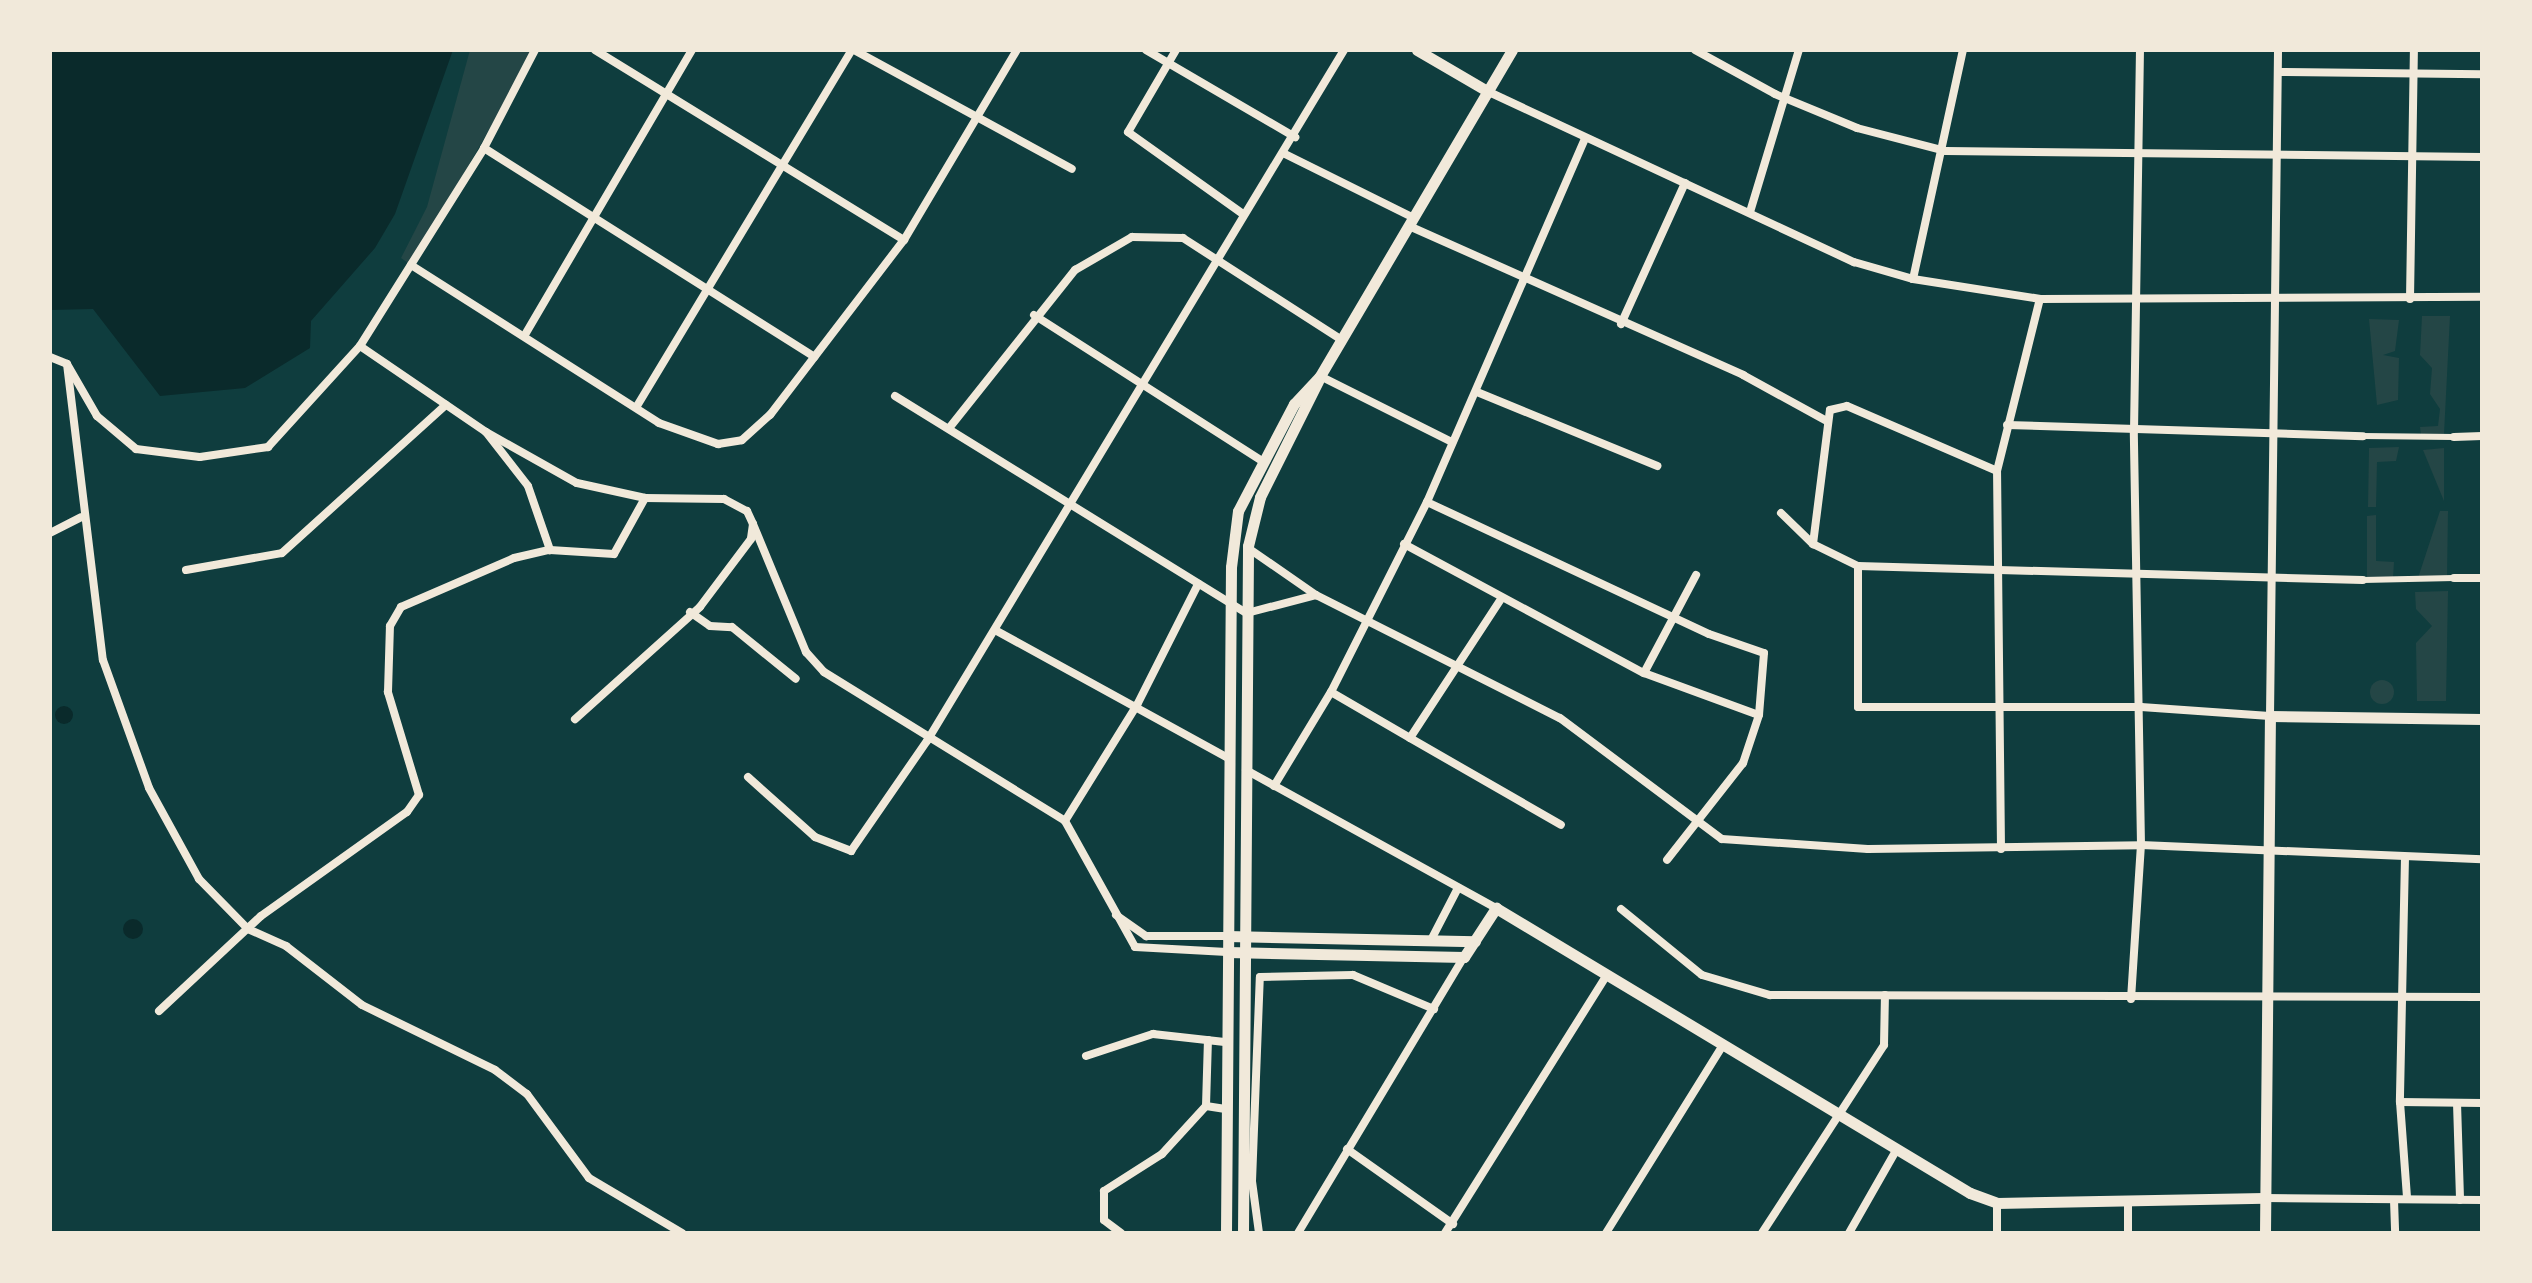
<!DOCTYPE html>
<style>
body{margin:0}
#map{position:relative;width:2532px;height:1283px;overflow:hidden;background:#0f3d3e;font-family:Lato,sans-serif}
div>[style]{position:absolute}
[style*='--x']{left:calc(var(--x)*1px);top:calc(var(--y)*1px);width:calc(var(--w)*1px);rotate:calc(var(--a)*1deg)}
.green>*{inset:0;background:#244646}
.round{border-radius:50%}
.water>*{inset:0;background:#0a2a2b}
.pedestrian>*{height:6px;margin:-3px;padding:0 3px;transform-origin:3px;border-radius:3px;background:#f1e9da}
.minor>*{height:8px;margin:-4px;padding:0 4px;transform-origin:4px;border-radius:4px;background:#f1e9da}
.tertiary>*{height:11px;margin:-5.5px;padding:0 5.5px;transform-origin:5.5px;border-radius:5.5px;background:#f1e9da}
span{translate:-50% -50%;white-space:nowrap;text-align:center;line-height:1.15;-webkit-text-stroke:8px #f1e9da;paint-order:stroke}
.frame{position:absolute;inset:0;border:52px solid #f1e9da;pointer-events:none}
</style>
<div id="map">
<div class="green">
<div style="clip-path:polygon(470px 50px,535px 50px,411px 265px,401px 258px,427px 207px)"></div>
<div style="clip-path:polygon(2422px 316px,2450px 316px,2444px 434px,2421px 435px,2420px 427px,2438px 426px,2440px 409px,2430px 394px,2432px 368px,2420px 355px)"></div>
<div style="clip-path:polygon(2369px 319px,2399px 320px,2395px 351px,2383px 355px,2399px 358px,2398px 400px,2377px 405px)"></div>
<div style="clip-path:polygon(2399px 447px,2396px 461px,2377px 462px,2376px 507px,2368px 507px,2369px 448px)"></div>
<div style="clip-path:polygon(2444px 448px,2444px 501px,2423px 450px)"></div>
<div style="clip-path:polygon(2440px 511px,2448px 511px,2447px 577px,2418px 578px)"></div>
<div style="clip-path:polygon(2376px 515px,2376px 561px,2394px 562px,2393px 578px,2367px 578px,2367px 516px)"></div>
<div style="clip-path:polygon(2448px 591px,2446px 701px,2417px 701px,2416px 643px,2432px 626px,2416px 609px,2415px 592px)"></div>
<div class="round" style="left:2370px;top:680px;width:24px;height:24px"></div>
</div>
<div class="water">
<div style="clip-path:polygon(50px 50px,453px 50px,395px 214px,375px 248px,311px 321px,310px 348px,245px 388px,160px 396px,93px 309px,50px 310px)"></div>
<div class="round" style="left:55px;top:706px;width:18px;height:18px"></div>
<div class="round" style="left:123px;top:919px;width:20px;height:20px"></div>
</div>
<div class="pedestrian">
<div style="--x:2363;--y:436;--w:91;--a:0.6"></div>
<div style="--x:2363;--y:580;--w:91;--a:-1.3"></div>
</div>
<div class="minor">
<div style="--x:595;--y:50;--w:363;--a:31.6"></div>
<div style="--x:904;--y:240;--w:221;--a:-59.3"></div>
<div style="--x:854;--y:50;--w:248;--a:28.6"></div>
<div style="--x:1146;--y:50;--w:173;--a:30.3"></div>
<div style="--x:1176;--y:50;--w:95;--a:120.3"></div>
<div style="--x:1128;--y:132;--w:141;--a:35.5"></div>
<div style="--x:1695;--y:50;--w:91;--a:28.8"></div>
<div style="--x:1775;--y:94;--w:89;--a:22.5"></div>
<div style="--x:1857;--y:128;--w:92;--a:14.5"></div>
<div style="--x:1946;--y:151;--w:536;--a:0.64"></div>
<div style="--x:2278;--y:72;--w:204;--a:0.6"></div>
<div style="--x:1489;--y:92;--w:403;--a:25"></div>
<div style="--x:1854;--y:262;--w:61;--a:16.1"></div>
<div style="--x:1913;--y:279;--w:129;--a:8.9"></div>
<div style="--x:2040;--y:299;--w:442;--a:-0.3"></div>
<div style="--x:484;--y:148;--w:391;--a:32.3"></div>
<div style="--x:1285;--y:154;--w:144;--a:26.4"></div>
<div style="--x:1750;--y:212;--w:169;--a:-73.2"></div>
<div style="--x:1409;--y:226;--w:366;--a:24"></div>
<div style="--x:1743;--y:375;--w:94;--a:28.8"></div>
<div style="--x:411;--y:265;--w:294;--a:32.5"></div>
<div style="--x:659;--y:423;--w:63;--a:19.6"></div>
<div style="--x:718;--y:444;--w:24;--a:-9"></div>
<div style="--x:742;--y:440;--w:38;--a:-42"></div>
<div style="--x:770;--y:415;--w:220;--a:-52.6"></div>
<div style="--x:1913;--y:279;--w:234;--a:-77.7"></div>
<div style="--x:2410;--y:299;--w:249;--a:-89.1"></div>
<div style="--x:1034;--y:315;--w:271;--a:32.6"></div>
<div style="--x:1621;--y:324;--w:155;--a:-65.6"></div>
<div style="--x:526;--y:333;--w:328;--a:-59.6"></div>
<div style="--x:360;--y:346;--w:153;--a:34.3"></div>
<div style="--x:486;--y:432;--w:68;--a:52.1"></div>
<div style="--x:528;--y:486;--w:68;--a:71"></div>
<div style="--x:50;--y:357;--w:18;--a:22"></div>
<div style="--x:67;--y:364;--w:60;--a:60"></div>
<div style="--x:97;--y:416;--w:51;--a:40.2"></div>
<div style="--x:136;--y:449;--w:64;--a:7.1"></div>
<div style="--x:200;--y:457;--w:69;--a:-8.4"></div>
<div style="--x:268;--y:447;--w:137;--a:-47.7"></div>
<div style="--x:360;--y:346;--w:234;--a:-57.9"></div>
<div style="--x:484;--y:148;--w:110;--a:-62.5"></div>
<div style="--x:67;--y:364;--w:298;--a:83.1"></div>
<div style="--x:103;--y:660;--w:136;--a:70.2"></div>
<div style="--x:149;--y:788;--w:104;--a:61.2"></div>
<div style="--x:199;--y:879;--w:70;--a:45.6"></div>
<div style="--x:248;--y:929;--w:42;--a:24.1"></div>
<div style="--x:286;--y:946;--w:96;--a:37.8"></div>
<div style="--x:362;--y:1005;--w:148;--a:26"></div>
<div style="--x:495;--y:1070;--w:40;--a:37"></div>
<div style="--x:527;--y:1094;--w:104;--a:53.6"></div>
<div style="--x:589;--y:1178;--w:108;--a:30.6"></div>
<div style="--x:1320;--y:376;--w:148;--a:26.6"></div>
<div style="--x:1477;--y:392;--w:195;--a:22.3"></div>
<div style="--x:895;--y:396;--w:414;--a:31.7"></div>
<div style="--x:1247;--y:613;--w:71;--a:-14.6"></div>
<div style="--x:637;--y:406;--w:416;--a:-58.9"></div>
<div style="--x:2007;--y:425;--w:356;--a:1.8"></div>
<div style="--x:950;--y:427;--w:201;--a:-51.5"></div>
<div style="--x:1075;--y:270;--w:66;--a:-30.1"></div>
<div style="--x:1132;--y:237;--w:51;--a:1.1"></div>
<div style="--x:1183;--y:238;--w:189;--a:32.7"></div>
<div style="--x:486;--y:432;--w:104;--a:29.3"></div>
<div style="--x:577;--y:483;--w:70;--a:12.4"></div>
<div style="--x:645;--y:498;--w:79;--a:0.7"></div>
<div style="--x:724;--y:499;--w:26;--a:28"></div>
<div style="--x:747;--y:511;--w:14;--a:65"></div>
<div style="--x:753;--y:524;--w:15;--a:98"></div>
<div style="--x:751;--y:539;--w:85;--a:126.9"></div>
<div style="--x:700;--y:607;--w:168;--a:138.1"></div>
<div style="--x:2454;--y:437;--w:28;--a:-2"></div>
<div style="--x:1427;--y:502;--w:311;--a:25.1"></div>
<div style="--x:1709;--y:634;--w:58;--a:19.1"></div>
<div style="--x:1764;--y:653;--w:62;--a:94.6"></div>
<div style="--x:1759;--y:715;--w:51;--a:108.4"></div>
<div style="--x:1743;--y:763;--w:123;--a:128.1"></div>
<div style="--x:1781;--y:513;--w:45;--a:44.1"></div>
<div style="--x:1813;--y:544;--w:50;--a:26.1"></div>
<div style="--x:1858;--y:566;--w:505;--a:1.59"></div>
<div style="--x:753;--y:524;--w:139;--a:67.5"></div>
<div style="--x:806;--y:652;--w:27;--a:48"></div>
<div style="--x:824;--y:672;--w:283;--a:31.7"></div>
<div style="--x:1065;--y:821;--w:144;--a:60.9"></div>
<div style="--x:1135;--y:947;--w:92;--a:3.1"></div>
<div style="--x:50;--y:533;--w:35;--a:-27"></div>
<div style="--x:1404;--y:544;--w:272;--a:28.3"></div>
<div style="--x:1644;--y:673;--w:122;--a:20.1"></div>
<div style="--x:1813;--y:544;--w:135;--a:-82.8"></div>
<div style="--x:1830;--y:410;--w:17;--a:-13"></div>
<div style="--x:1847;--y:406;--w:163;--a:23.4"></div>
<div style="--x:1248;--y:548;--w:83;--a:34.7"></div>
<div style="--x:1316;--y:595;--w:273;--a:26.8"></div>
<div style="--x:1560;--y:718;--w:202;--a:36.8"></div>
<div style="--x:1722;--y:839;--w:146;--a:3.9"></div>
<div style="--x:1868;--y:849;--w:273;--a:-0.8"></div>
<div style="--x:2141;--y:845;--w:341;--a:2.4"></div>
<div style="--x:1858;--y:566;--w:141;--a:90"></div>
<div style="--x:1858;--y:707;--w:283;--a:0"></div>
<div style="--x:2141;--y:707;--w:129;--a:4"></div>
<div style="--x:2270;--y:716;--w:666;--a:-89.31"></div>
<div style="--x:186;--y:570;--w:97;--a:-10"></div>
<div style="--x:282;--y:553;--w:221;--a:-42.1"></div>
<div style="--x:2454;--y:578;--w:28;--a:0"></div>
<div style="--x:690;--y:612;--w:24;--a:35"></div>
<div style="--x:710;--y:626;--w:22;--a:3"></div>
<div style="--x:732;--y:627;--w:82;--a:39.1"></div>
<div style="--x:995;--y:630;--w:268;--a:28.8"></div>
<div style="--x:1644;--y:673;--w:111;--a:-62"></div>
<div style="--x:1331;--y:692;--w:91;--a:30.2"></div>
<div style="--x:1410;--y:738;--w:166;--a:-56.8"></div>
<div style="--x:1410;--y:738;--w:174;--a:29.9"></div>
<div style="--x:1246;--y:770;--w:286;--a:28.9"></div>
<div style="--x:748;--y:777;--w:90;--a:41.8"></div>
<div style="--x:815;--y:837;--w:39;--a:21"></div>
<div style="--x:851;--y:851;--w:134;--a:-55.4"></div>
<div style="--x:927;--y:741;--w:807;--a:-58.89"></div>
<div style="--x:1274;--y:786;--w:110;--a:-58.8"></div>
<div style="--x:1331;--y:692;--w:213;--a:-63.2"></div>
<div style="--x:1427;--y:502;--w:397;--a:-66.5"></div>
<div style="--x:1065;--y:821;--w:137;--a:-58.2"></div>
<div style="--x:1137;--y:705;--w:136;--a:-63.2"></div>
<div style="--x:2001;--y:849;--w:378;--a:-90.6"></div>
<div style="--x:1997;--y:471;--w:177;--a:-76"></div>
<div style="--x:2405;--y:857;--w:245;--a:91.2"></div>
<div style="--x:2400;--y:1102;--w:96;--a:85.8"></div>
<div style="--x:1621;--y:909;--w:104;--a:39.2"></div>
<div style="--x:1702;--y:975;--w:71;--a:16.4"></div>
<div style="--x:1770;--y:995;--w:712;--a:0.16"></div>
<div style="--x:1116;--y:915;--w:37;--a:35"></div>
<div style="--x:1146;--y:936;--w:81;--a:0"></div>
<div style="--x:1431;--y:940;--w:59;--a:-62.6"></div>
<div style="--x:2131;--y:999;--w:154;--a:-86.3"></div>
<div style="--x:2141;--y:845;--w:414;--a:-91"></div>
<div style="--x:2134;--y:431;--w:381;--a:-89.1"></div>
<div style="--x:159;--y:1011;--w:139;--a:-43"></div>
<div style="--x:261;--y:916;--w:179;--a:-35.5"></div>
<div style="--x:407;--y:812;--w:21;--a:-55"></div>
<div style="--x:419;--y:795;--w:108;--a:-106.8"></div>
<div style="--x:388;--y:692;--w:66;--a:-88.3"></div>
<div style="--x:390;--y:626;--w:22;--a:-60"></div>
<div style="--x:401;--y:607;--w:123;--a:-23.4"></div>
<div style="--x:514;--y:558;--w:37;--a:-13"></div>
<div style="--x:550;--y:550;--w:64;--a:3.6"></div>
<div style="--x:614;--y:554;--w:64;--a:-61"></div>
<div style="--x:1086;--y:1056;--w:71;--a:-18.2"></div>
<div style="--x:1153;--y:1034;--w:72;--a:6.3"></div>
<div style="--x:2400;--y:1102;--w:82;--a:0.7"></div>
<div style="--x:2457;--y:1103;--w:97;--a:88.2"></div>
<div style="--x:1206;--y:1106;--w:66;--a:-88.3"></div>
<div style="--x:1347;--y:1149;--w:130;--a:35.3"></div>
<div style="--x:2264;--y:1198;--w:218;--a:0.5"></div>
<div style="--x:2128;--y:1200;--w:33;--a:90"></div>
<div style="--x:2394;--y:1200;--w:33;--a:88"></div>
<div style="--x:1997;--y:1203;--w:30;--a:90"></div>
<div style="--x:1121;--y:1233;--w:21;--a:-143"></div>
<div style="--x:1104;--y:1220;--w:29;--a:-90"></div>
<div style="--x:1104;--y:1191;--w:69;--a:-32.5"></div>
<div style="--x:1162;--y:1154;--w:65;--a:-47.5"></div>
<div style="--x:1206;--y:1106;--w:18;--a:9"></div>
<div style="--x:1259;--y:1233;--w:52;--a:-97.7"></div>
<div style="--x:1252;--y:1181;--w:204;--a:-87.8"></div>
<div style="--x:1260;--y:977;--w:93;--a:-1.2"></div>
<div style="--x:1353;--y:975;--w:88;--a:22.8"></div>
<div style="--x:1298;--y:1233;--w:322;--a:-59"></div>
<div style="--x:1445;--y:1233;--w:305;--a:-57.9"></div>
<div style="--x:1606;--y:1233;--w:221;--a:-58.1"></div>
<div style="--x:1762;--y:1233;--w:224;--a:-57"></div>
<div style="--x:1884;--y:1045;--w:50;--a:-88.9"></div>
<div style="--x:1849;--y:1233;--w:97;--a:-60.3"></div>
</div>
<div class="tertiary">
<div style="--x:1417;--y:50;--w:83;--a:30.3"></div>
<div style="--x:1227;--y:936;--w:248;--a:1.2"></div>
<div style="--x:1227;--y:952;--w:237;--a:1.2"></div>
<div style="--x:1464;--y:957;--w:59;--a:-56.9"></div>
<div style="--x:1496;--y:908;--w:553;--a:31.02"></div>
<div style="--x:1970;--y:1193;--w:29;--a:20"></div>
<div style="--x:1997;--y:1203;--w:267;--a:-1.1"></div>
<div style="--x:1226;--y:1233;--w:666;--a:-89.57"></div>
<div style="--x:1231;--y:567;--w:56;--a:-82.9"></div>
<div style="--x:1238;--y:511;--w:121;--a:-62.4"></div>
<div style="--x:1294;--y:404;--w:38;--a:-47"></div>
<div style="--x:1320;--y:376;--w:378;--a:-59.5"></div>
<div style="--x:1243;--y:1233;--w:687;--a:-89.58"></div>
<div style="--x:1248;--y:546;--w:50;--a:-76.2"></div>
<div style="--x:1260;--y:497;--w:130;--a:-63.4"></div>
<div style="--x:2265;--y:1233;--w:517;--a:-89.45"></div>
<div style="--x:2270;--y:716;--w:212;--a:0.8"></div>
</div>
<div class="frame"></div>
</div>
